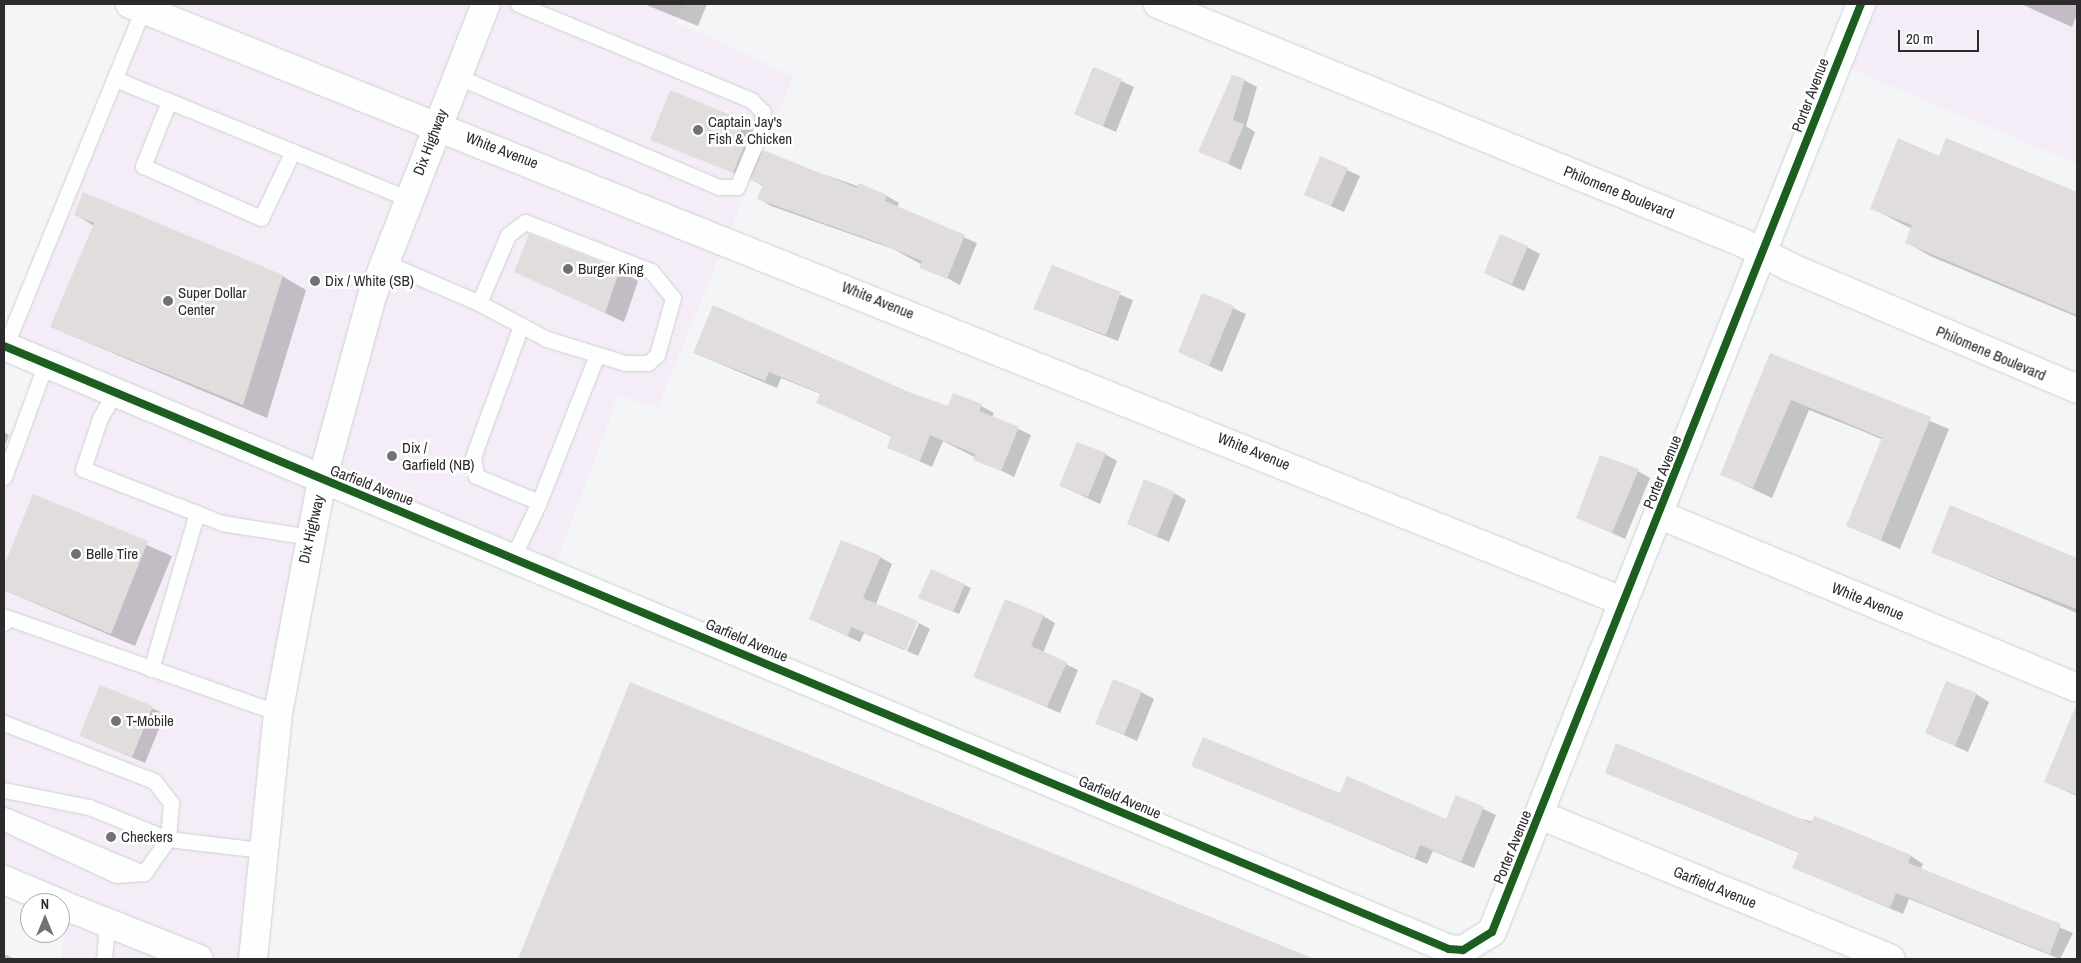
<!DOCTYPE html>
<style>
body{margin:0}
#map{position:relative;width:2081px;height:963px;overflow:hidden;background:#f4f5f6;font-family:"Archivo Narrow",sans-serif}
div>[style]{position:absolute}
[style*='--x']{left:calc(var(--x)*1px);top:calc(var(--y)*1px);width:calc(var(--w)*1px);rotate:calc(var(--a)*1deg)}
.commercial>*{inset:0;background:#f4ecf7}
.shadow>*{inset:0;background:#0003}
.building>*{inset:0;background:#e2dddd}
.roads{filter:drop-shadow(0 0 1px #cfd0d1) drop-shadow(0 0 1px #cfd0d1)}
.service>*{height:15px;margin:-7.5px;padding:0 7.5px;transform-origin:7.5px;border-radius:7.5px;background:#fdfefe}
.minor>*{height:28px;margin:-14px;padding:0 14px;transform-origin:14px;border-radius:14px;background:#fdfefe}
.primary>*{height:28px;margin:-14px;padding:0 14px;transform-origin:14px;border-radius:14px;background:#fdfefe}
.cycleway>*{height:8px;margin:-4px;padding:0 4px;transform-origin:4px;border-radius:4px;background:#1b5e20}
.dots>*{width:14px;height:14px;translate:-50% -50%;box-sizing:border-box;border:2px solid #fff;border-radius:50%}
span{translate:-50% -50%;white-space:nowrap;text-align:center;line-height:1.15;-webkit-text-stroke:5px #fff;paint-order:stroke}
.street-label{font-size:15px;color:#2b2b2c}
.poi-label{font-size:15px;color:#2b2b2c}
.left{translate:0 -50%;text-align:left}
.frame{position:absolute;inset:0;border:5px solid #2b2b2c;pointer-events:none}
.north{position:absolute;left:20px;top:893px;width:50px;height:50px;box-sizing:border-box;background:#fff;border:1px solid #aaaaab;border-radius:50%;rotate:0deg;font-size:14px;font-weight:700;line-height:20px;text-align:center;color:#2b2b2c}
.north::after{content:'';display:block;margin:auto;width:18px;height:22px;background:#717273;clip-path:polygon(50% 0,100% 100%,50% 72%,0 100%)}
.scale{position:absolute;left:1898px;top:30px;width:81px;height:22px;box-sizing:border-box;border:2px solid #2b2b2c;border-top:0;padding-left:6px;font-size:15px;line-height:18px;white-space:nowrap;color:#2b2b2c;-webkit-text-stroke:4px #fff;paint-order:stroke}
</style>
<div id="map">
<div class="commercial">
<div style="clip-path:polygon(173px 4px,684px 4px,676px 22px,793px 76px,658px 407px,618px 396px,552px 573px,322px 480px,253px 959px,62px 959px,66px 906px,4px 880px,4px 463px,42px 362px,4px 346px,142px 9px,166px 19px)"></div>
<div style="clip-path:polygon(1861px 4px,2077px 4px,2077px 164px,1837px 63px)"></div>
</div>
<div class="shadow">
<div style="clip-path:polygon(644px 4px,707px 4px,698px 26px)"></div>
<div style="clip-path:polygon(2021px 4px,2077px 4px,2077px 14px,2072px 27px)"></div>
<div style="clip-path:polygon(1093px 68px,1134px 87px,1116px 132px,1075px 114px)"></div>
<div style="clip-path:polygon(1244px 80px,1257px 87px,1246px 126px,1255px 132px,1241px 170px,1200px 151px)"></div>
<div style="clip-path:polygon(671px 92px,763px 132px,756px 150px,763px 154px,887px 196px,899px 203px,897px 208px,977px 243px,960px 285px,893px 249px,771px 206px,759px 199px,763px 186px,752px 180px,652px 140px)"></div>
<div style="clip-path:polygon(1947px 139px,2077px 193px,2077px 317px,1930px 256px,1906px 242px,1912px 229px,1871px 208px,1939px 158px)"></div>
<div style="clip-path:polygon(1321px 158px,1360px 176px,1344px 212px,1306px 195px)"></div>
<div style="clip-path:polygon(75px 214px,282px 276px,306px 290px,267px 418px,51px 327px,94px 226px)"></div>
<div style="clip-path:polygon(1527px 247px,1540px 254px,1524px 291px,1485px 273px)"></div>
<div style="clip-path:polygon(1052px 267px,1133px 300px,1118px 341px,1035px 309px)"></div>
<div style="clip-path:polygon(619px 270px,638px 281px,624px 322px,516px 271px)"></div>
<div style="clip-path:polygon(1202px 294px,1246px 314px,1222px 372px,1179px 352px)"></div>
<div style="clip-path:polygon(694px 353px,909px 393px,949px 407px,981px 406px,994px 413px,992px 417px,1031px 435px,1014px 477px,943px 441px,932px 467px,888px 447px,892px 437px,817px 402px,821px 394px,781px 378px,777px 388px)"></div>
<div style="clip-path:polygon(1770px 354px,1949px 429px,1900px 549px,1848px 526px,1883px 440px,1860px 430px,1809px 410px,1772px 498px,1721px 474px)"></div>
<div style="clip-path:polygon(4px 432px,9px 435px,4px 448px)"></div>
<div style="clip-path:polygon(1105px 454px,1117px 461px,1100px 504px,1061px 486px)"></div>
<div style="clip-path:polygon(1638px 471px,1650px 478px,1625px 539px,1577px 517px)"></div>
<div style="clip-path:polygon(1174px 493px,1186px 500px,1169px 542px,1128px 524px)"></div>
<div style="clip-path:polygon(33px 496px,172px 556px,135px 646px,4px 590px,4px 569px)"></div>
<div style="clip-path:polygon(1951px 507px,2077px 561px,2077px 613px,1932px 552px)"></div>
<div style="clip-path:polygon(880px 557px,892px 564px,876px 604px,916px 622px,904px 650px,864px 633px,860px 642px,810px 619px)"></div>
<div style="clip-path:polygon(931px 570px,971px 588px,959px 614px,926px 600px)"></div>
<div style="clip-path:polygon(1043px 616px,1055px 623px,1043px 653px,1078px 670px,1060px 713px,974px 676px)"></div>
<div style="clip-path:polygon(919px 623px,930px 629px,918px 656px,907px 651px)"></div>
<div style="clip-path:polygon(631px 683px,1311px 959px,520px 959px)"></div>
<div style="clip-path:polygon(101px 686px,165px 714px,145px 763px,81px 736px)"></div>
<div style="clip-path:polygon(1141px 692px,1154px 699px,1137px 741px,1097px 723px)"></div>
<div style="clip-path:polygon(1976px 694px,1989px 702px,1968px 752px,1926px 733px)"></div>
<div style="clip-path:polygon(2063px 739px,2077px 744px,2077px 796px,2046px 782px)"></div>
<div style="clip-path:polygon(1193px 765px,1446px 821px,1456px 796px,1496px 815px,1474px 868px,1433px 851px,1427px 864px)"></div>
<div style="clip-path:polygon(1606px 773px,1844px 829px,1911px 856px,1923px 864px,1920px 870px,2073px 933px,2060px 959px,1909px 899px,1903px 914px,1794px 868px,1800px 853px)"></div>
<div style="clip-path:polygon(4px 954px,15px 959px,4px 959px)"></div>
</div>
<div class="building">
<div style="clip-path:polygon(1094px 67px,1122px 79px,1103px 126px,1074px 114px)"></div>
<div style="clip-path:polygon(1232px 75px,1245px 79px,1233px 120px,1244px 124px,1228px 164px,1198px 152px)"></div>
<div style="clip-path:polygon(670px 90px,745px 121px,738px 139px,746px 142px,733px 173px,650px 140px)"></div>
<div style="clip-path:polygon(1898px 138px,1939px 156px,1946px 138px,2077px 192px,2077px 315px,1905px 243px,1912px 225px,1870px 209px)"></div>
<div style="clip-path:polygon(763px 150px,857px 188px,859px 183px,887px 195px,885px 201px,965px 235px,947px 279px,919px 268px,922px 261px,879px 243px,757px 199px,763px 185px,750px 180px)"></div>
<div style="clip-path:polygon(1320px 156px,1348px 168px,1331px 206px,1304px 195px)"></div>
<div style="clip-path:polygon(83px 192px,283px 275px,243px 405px,50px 327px,94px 223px,74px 215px)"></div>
<div style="clip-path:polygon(529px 234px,620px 269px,605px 313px,514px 272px)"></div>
<div style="clip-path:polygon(1500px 234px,1528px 246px,1512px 284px,1484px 273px)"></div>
<div style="clip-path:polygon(1052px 265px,1121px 292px,1106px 335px,1033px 309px)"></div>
<div style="clip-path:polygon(1202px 293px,1234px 306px,1209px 366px,1178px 352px)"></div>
<div style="clip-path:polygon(713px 305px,909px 392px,948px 406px,953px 393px,982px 404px,979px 411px,1019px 427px,1001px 471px,973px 460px,975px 454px,930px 435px,920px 461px,887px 448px,891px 436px,816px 403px,820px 393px,769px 372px,765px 381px,693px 353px)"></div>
<div style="clip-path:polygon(1770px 353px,1931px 417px,1881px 540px,1846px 526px,1882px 438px,1840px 420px,1791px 400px,1753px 488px,1720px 475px)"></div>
<div style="clip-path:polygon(1077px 442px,1106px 453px,1088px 497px,1059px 486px)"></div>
<div style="clip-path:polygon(1600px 455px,1639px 469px,1612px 533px,1576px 518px)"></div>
<div style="clip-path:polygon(1144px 479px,1175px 492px,1157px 536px,1127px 524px)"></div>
<div style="clip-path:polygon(33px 494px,148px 541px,111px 634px,4px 590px,4px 566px)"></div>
<div style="clip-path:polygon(1950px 505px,2077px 558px,2077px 609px,1931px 553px)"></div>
<div style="clip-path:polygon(841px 540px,881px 556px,863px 598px,918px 621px,906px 650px,851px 627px,848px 636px,809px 619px)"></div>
<div style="clip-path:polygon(931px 569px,965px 584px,953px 612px,918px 598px)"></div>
<div style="clip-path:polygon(1005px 599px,1044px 615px,1031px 646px,1067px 662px,1047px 707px,973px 677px)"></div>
<div style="clip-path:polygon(1113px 679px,1142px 691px,1124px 735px,1095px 724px)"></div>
<div style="clip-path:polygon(1946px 681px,1977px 693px,1955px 746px,1925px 733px)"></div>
<div style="clip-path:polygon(630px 682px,1312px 958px,1312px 959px,518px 959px)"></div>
<div style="clip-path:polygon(100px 685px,153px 706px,132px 757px,79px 736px)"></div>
<div style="clip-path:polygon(2077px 703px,2077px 795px,2044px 782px)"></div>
<div style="clip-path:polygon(1203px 737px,1340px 793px,1347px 776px,1446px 819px,1456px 795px,1484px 807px,1461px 862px,1420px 845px,1415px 858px,1191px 766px)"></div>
<div style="clip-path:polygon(1616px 743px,1811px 823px,1814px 816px,1845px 828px,1911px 855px,1908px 863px,2061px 924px,2050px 954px,1896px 893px,1890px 908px,1792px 868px,1799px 852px,1605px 773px)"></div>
</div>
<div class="roads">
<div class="service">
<div style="--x:456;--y:76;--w:285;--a:22.9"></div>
<div style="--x:719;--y:187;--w:18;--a:0"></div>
<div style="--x:737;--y:187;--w:62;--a:-67.2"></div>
<div style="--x:761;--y:130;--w:18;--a:-84"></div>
<div style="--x:763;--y:112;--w:17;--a:-135"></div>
<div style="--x:751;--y:100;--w:252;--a:-157.6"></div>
<div style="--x:115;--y:79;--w:318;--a:22.2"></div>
<div style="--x:169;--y:101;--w:70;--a:111.8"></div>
<div style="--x:143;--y:166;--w:129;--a:23.8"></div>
<div style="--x:261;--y:218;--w:74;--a:-64.5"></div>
<div style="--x:384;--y:262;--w:103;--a:23.3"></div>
<div style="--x:479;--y:303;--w:77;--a:27.9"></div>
<div style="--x:547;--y:339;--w:82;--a:17.1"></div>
<div style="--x:625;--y:363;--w:23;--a:0"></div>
<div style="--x:648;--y:363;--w:12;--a:-42"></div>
<div style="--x:657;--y:355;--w:59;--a:-74.3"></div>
<div style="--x:673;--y:298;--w:35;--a:-129"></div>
<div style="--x:651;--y:271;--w:135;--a:-158.7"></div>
<div style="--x:525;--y:222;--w:21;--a:143"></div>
<div style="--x:508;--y:235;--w:74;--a:113.1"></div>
<div style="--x:5;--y:347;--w:365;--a:-67.8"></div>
<div style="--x:115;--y:392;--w:30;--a:120"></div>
<div style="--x:100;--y:418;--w:54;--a:108.4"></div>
<div style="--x:83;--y:469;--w:149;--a:21.2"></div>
<div style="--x:222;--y:523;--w:88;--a:9.1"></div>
<div style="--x:4;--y:477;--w:121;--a:-69.8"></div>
<div style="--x:539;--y:502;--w:158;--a:-68.5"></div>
<div style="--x:513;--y:557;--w:61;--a:-64.7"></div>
<div style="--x:539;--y:502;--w:68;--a:-157.6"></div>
<div style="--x:476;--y:476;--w:19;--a:-99"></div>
<div style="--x:473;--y:457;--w:140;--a:-69.9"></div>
<div style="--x:4;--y:623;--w:6;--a:-72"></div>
<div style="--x:6;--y:617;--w:288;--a:19.4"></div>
<div style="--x:151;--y:669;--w:163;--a:-73.6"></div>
<div style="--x:4;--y:723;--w:161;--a:21.1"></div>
<div style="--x:154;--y:781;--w:28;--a:52"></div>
<div style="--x:171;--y:803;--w:36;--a:95"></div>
<div style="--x:168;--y:839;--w:42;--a:125.2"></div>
<div style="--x:144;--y:873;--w:28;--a:176"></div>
<div style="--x:116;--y:875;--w:123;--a:-155.1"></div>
<div style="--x:4;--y:790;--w:87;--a:11.3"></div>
<div style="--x:89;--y:807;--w:85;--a:22.1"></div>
<div style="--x:168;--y:839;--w:95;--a:6.7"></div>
<div style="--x:4;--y:815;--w:148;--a:22.6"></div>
<div style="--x:104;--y:959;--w:36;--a:-85"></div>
</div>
<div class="minor">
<div style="--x:130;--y:4;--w:1609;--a:21.81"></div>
<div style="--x:1158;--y:4;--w:630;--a:22.21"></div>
<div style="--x:1741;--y:242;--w:55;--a:27"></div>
<div style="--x:1790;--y:267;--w:312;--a:23"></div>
<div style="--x:4;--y:346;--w:1566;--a:22.65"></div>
<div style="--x:1449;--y:949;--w:14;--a:4"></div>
<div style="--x:1463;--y:950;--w:34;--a:-32"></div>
<div style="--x:1492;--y:932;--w:999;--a:-68.32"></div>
<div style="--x:1660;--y:515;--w:451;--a:22.5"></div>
<div style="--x:1540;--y:815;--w:379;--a:22.3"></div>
<div style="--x:4;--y:880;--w:60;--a:22.7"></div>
<div style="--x:60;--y:904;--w:149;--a:21.6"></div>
</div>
<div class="primary">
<div style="--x:253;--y:959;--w:247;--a:-84.2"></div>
<div style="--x:278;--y:713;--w:237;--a:-79.3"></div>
<div style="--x:322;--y:480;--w:191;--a:-74.8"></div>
<div style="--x:372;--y:296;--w:313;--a:-68.7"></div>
</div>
</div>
<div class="cycleway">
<div style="--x:4;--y:346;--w:1566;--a:22.65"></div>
<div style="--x:1449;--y:949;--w:14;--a:4"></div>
<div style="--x:1463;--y:950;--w:34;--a:-32"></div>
<div style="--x:1492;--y:932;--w:999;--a:-68.32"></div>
</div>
<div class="dots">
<div style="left:698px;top:130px;background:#717273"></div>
<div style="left:568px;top:269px;background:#717273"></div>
<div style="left:315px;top:281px;background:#717273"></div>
<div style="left:168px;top:301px;background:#717273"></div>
<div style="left:392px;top:456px;background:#717273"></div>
<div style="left:76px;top:554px;background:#717273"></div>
<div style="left:116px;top:721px;background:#717273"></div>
<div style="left:111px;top:837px;background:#717273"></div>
</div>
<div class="street-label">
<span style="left:1810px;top:95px;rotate:-69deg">Porter Avenue</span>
<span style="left:430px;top:142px;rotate:-69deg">Dix Highway</span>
<span style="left:502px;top:150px;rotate:21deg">White Avenue</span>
<span style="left:1619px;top:192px;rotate:22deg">Philomene Boulevard</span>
<span style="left:878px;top:300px;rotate:22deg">White Avenue</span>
<span style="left:1991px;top:353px;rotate:23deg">Philomene Boulevard</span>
<span style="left:1254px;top:451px;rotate:22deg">White Avenue</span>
<span style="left:1662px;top:472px;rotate:-68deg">Porter Avenue</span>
<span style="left:372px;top:485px;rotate:21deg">Garfield Avenue</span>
<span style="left:311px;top:529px;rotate:-77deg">Dix Highway</span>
<span style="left:1868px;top:601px;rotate:22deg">White Avenue</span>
<span style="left:747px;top:640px;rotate:23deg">Garfield Avenue</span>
<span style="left:1120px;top:797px;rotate:23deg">Garfield Avenue</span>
<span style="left:1512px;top:847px;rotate:-68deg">Porter Avenue</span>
<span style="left:1715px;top:887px;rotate:22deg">Garfield Avenue</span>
</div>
<div class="poi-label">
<span class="left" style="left:708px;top:130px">Captain Jay's<br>Fish &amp; Chicken</span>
<span class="left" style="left:578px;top:269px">Burger King</span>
<span class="left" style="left:325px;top:281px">Dix / White (SB)</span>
<span class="left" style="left:178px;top:301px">Super Dollar<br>Center</span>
<span class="left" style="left:402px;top:456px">Dix /<br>Garfield (NB)</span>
<span class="left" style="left:86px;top:554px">Belle Tire</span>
<span class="left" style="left:126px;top:721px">T-Mobile</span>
<span class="left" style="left:121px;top:837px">Checkers</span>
</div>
<div class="frame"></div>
<div class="north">N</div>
<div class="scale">20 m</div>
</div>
